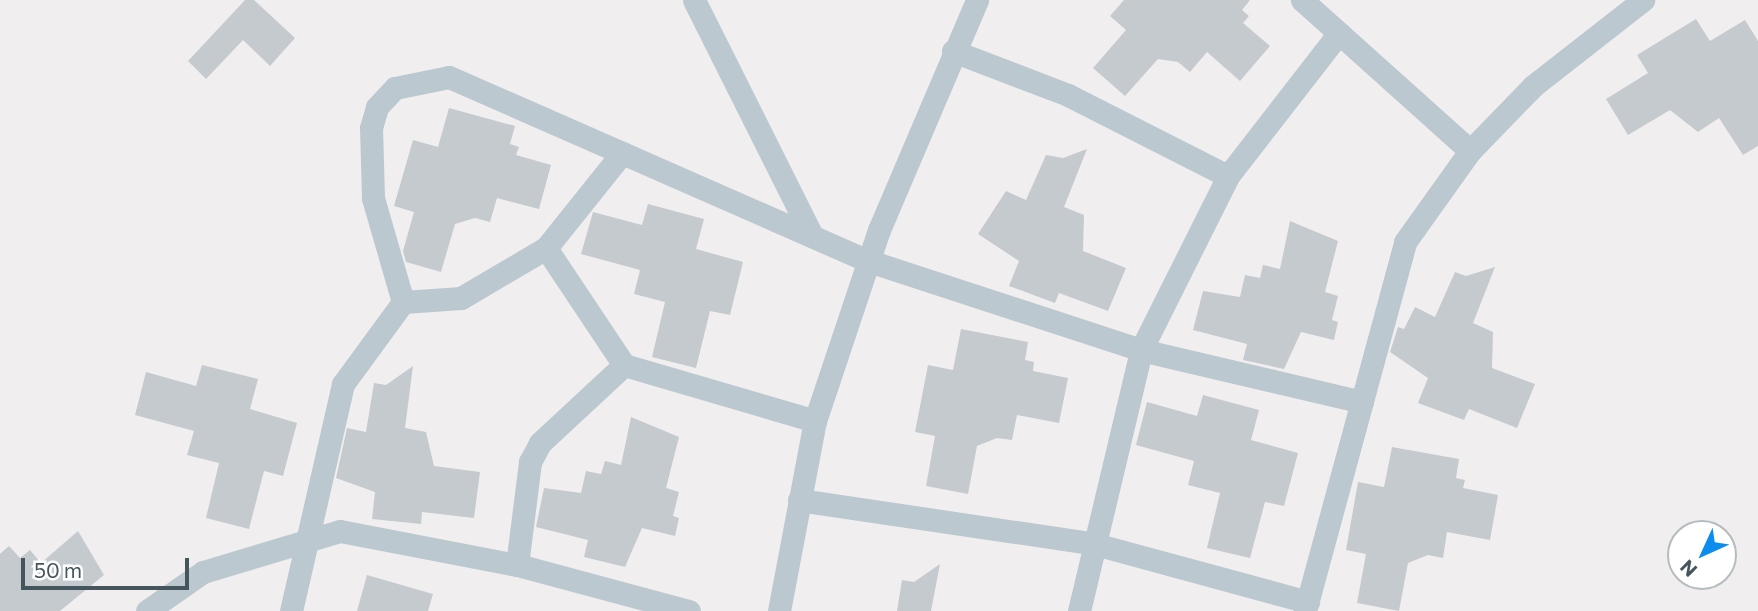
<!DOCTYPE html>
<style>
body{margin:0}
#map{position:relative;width:1758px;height:611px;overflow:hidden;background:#f1eeef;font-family:Commissioner,sans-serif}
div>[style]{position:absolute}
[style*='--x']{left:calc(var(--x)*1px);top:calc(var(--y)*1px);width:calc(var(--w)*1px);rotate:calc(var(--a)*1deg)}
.building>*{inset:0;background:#c5cace}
.street>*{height:23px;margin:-11.5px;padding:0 11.5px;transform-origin:11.5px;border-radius:11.5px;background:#bbc8cf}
span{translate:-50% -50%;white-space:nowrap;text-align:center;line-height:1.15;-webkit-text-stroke:5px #fff;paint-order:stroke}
.north{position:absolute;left:1667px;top:520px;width:70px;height:70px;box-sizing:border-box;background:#fff;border:2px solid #b5bbbe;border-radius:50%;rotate:225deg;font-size:19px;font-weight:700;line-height:28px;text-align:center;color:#45555d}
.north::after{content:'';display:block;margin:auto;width:24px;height:32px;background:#0c8ded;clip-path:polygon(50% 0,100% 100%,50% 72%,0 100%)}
.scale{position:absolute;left:21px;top:558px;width:168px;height:32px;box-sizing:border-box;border:4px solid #45555d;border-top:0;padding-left:9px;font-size:21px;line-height:24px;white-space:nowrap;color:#45555d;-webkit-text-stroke:5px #fff;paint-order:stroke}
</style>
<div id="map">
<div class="building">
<div style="clip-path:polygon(245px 0,254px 0,295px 38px,270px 66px,243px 40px,206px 79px,188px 61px)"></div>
<div style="clip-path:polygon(1124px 0,1250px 0,1242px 10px,1249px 16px,1243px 23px,1270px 46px,1240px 81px,1207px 52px,1190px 72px,1178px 62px,1158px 59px,1125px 96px,1093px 68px,1126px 30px,1110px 16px)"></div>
<div style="clip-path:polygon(1696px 19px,1710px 41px,1745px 20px,1758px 41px,1758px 146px,1743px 155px,1719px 118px,1698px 132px,1670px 110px,1628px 135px,1606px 99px,1648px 73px,1637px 55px)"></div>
<div style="clip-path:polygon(449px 108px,515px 126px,510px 144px,519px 147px,516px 155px,551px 165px,539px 209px,497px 198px,490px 222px,475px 218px,455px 224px,441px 272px,406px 262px,403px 251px,414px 212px,394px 206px,413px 140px,438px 147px)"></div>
<div style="clip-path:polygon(1087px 149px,1064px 207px,1084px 215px,1083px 251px,1126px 268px,1108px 311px,1059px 293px,1055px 303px,1009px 286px,1019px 261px,978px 234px,1006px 191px,1026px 200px,1046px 155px,1063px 158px)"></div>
<div style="clip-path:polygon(648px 204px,704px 219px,696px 249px,743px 262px,730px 315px,710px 311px,696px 368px,652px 357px,665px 302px,634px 294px,640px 270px,581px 254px,593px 212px,642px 225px)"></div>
<div style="clip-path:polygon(1290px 221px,1338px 241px,1325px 292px,1338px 296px,1332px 320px,1338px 322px,1334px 340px,1301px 332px,1284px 369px,1243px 360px,1247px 344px,1193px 330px,1203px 291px,1240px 297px,1245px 275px,1260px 278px,1263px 265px,1280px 269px)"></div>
<div style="clip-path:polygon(1495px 267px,1473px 323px,1493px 332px,1492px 368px,1535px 384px,1517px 428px,1469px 409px,1464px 420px,1418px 403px,1428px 378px,1390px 352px,1398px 327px,1404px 329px,1415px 307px,1435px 317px,1455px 272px,1466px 276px)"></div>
<div style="clip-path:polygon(961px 329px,1028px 342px,1025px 360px,1034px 362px,1033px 371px,1068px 378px,1059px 423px,1017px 415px,1012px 440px,997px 438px,977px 446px,968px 494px,926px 486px,935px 436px,915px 432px,928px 365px,953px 370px)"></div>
<div style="clip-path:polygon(202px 365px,258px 379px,250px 409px,297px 423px,283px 476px,264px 471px,249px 529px,206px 518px,219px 463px,187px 455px,194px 431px,135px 415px,146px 372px,196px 386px)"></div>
<div style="clip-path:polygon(413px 366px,405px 428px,426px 432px,434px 466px,480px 472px,474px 518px,422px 512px,421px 524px,372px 519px,375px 492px,336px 478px,347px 428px,366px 432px,374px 383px,386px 385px)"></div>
<div style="clip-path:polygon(1203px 395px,1259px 410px,1251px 440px,1298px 453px,1284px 506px,1265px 502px,1250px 558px,1207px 548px,1220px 493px,1188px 485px,1194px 461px,1136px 445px,1147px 402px,1197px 416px)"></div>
<div style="clip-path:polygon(631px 417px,679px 437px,666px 488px,679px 492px,673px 516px,679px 518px,675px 536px,642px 528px,625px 567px,584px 557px,588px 540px,536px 527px,544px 488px,581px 493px,586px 471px,601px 474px,605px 461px,621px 465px)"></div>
<div style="clip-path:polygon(1392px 447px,1459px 459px,1456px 478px,1465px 480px,1463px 488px,1498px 495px,1490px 540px,1447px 532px,1443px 558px,1428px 555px,1408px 563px,1399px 611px,1357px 603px,1366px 554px,1346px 550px,1358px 482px,1384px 487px)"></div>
<div style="clip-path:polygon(78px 531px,104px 575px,60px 611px,0 611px,0 554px,9px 546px,20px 558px,30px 550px,41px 563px)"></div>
<div style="clip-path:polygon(940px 564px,931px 611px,897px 611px,902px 580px,914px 582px)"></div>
<div style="clip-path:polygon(367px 575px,433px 594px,428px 611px,357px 611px)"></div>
</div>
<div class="street">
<div style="--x:694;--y:0;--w:264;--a:63.4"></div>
<div style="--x:1302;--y:0;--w:226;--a:41.9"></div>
<div style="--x:953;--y:51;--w:123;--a:20.9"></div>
<div style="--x:1068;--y:95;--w:179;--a:26.9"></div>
<div style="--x:546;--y:248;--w:122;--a:-51.3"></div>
<div style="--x:403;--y:302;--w:108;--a:-106.1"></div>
<div style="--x:373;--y:198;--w:70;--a:-91.6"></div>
<div style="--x:371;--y:128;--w:22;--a:-74"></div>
<div style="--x:377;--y:107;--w:26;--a:-47"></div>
<div style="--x:395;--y:88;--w:55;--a:-11.5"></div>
<div style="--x:449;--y:77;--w:459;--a:23.7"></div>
<div style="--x:869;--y:261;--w:286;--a:18.1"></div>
<div style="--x:1141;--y:350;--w:227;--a:13.2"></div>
<div style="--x:799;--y:500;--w:295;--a:8.4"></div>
<div style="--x:1091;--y:543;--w:225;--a:15.2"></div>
<div style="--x:147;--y:611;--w:68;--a:-34.9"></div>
<div style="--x:203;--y:572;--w:143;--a:-16.7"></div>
<div style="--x:340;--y:531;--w:180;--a:10.9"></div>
<div style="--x:291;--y:611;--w:233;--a:-77.1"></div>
<div style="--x:343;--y:384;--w:102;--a:-53.8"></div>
<div style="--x:403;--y:302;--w:58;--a:-3.9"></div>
<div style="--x:461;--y:298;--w:99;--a:-30.5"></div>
<div style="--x:546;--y:248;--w:141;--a:56.3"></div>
<div style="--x:689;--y:611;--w:178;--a:-165"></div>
<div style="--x:517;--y:565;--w:104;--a:-82.8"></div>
<div style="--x:530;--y:462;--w:21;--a:-62"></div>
<div style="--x:540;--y:443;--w:115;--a:-42.9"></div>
<div style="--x:624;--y:365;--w:199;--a:16.3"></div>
<div style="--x:779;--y:611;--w:193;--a:-79.3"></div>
<div style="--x:815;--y:421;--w:201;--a:-71.5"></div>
<div style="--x:879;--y:230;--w:250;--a:-66.9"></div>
<div style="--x:1079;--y:611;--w:268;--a:-76.6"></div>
<div style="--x:1141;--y:350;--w:195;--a:-63.4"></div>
<div style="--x:1228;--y:176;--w:181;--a:-52.2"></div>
<div style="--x:1305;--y:611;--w:382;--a:-74.8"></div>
<div style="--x:1405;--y:242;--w:112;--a:-54.5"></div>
<div style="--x:1470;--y:151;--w:91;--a:-45.9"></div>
<div style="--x:1533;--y:86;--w:140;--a:-38"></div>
</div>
<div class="north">N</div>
<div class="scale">50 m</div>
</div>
